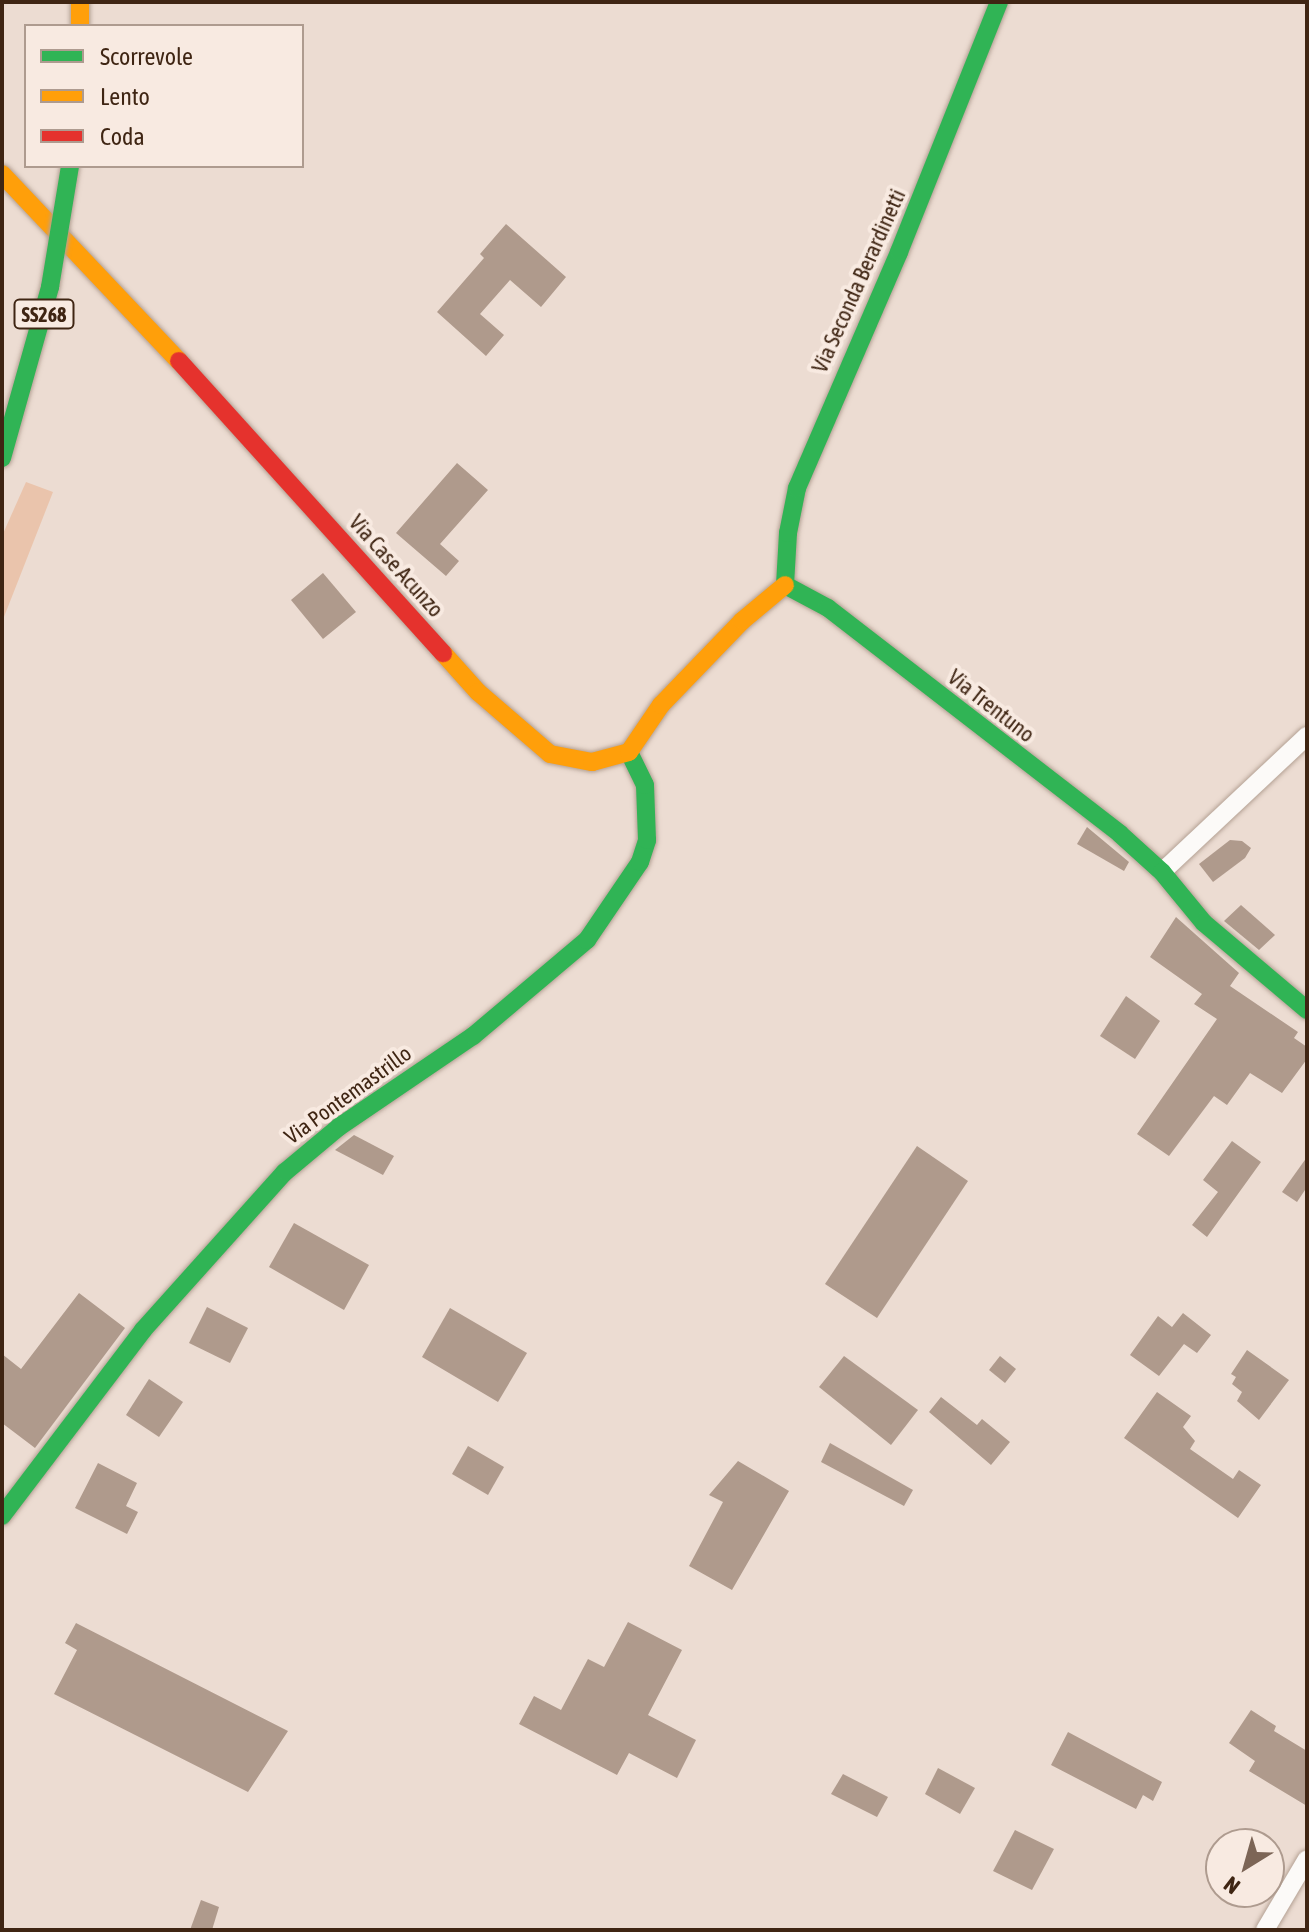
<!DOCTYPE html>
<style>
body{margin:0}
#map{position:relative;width:1309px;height:1932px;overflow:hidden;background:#ecdcd2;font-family:"Asap Condensed",sans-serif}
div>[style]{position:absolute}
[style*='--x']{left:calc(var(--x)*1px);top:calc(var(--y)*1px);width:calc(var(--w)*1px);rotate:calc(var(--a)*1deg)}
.green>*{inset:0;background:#eac4ac}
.building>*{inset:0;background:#af9a8c}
.roads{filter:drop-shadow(0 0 2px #b4a194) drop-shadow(0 0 2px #b4a194)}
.street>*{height:18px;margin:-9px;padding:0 9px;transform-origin:9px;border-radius:9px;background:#fcfaf8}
.fast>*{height:18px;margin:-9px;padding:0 9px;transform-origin:9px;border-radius:9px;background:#30b455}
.slow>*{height:18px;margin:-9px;padding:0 9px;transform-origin:9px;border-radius:9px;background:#ff9f0a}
.jam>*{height:18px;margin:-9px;padding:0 9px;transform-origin:9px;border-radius:9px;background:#e5322d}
.bridges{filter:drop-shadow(0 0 2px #b4a194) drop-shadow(0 0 2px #b4a194)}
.fast-bridge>*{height:18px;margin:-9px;padding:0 9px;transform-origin:9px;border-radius:9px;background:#30b455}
span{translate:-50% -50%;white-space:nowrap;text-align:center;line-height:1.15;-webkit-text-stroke:8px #f8eae1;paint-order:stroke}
.shield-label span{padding:2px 6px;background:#f8eae1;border:2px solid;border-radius:6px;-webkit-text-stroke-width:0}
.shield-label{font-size:20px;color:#3f2513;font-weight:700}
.street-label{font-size:22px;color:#3f2513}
.frame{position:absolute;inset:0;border:4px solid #3f2513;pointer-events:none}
.legend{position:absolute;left:24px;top:24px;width:280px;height:144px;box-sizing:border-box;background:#f8eae1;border:2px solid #ae9b8f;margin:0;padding:10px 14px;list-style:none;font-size:24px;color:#3f2513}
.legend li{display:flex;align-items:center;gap:16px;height:40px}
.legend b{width:40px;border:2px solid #ae9b8f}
.north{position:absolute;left:1205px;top:1828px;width:80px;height:80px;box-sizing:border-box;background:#f8eae1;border:2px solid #ae9b8f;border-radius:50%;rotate:217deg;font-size:22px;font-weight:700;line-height:32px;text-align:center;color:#3f2513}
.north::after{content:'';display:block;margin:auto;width:28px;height:36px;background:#7c6556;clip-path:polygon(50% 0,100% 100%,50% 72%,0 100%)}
</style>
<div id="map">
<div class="green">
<div style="clip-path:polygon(26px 482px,53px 492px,2px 622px,2px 536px)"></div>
</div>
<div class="building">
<div style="clip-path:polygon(506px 224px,566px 277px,541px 307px,510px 280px,480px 314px,504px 335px,486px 356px,437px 312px,484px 258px,480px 254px)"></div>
<div style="clip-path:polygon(457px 463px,488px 490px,440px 544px,459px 561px,446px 576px,396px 533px)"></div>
<div style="clip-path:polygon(323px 573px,356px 612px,323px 639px,291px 600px)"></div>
<div style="clip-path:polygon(1087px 827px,1129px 862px,1124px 871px,1077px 844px)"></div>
<div style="clip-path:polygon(1230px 840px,1242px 841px,1251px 848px,1245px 858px,1213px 882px,1199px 864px)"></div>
<div style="clip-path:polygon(1241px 905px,1275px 935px,1259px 950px,1224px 921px)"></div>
<div style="clip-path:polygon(1176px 917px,1239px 973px,1230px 986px,1298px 1032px,1294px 1038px,1307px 1047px,1307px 1059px,1282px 1093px,1250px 1073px,1227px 1105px,1214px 1096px,1169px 1156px,1137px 1134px,1217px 1019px,1194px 1004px,1202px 994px,1150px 957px)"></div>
<div style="clip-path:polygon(1126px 996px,1160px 1021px,1135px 1059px,1100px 1036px)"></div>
<div style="clip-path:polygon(354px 1135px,394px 1156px,383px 1175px,335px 1150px)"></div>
<div style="clip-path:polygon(1232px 1141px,1261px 1162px,1207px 1237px,1192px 1225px,1218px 1192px,1203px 1180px)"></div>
<div style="clip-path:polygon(917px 1146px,968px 1181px,877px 1318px,825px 1284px)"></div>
<div style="clip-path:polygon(1307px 1157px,1307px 1187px,1297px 1202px,1282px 1192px)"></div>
<div style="clip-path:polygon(294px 1223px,369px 1265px,344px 1310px,269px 1267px)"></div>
<div style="clip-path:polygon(79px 1293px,125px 1328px,35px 1448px,2px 1423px,2px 1354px,21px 1369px)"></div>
<div style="clip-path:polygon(207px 1307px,248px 1328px,230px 1363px,189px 1343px)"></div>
<div style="clip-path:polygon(450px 1308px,527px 1353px,498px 1402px,422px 1357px)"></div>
<div style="clip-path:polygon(1183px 1313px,1211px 1335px,1197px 1353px,1184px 1344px,1159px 1376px,1130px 1355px,1158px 1316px,1172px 1327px)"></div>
<div style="clip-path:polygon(1247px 1350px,1289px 1380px,1259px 1420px,1237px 1401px,1242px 1392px,1232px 1384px,1236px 1377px,1231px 1374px)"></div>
<div style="clip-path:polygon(844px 1356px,918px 1410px,891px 1445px,819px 1387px)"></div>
<div style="clip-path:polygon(1000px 1356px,1016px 1369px,1005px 1383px,989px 1370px)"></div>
<div style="clip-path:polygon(149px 1379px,183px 1402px,159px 1437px,126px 1415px)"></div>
<div style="clip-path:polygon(1157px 1392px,1191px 1416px,1183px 1427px,1195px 1441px,1190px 1449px,1233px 1479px,1239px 1470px,1261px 1485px,1238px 1518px,1124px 1438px)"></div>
<div style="clip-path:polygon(941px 1397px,977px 1425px,982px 1419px,1010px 1442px,991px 1465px,929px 1412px)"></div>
<div style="clip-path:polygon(830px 1443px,913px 1490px,904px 1506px,821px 1462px)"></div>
<div style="clip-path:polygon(468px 1446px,504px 1467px,488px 1495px,452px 1474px)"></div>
<div style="clip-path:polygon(738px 1461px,789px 1491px,732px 1590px,689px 1566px,723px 1502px,709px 1495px)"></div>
<div style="clip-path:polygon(98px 1463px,137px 1483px,126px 1506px,138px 1512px,127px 1534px,75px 1508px)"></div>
<div style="clip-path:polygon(628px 1622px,682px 1650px,648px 1715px,696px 1740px,677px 1778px,629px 1753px,617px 1775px,519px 1724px,534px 1696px,561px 1710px,588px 1659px,604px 1667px)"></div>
<div style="clip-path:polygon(76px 1623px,288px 1731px,248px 1792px,54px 1694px,77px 1650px,65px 1643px)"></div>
<div style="clip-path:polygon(1251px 1710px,1276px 1726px,1274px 1731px,1307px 1751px,1307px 1806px,1249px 1771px,1255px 1761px,1229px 1743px)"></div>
<div style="clip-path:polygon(1068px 1732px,1162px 1782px,1153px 1801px,1143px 1795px,1136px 1809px,1051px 1765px)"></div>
<div style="clip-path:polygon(938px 1768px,975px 1788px,960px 1814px,925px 1794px)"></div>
<div style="clip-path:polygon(843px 1774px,888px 1797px,877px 1817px,831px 1794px)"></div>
<div style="clip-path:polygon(1015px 1830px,1054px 1849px,1032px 1890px,993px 1871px)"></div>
<div style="clip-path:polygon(201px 1900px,219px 1907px,212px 1930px,190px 1930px)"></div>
</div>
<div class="roads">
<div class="street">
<div style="--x:1162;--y:872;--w:199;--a:-43.2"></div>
<div style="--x:1265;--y:1930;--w:82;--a:-59.4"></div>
</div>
<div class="fast">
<div style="--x:785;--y:585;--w:49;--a:28.1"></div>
<div style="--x:828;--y:608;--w:369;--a:37.7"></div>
<div style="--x:1120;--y:834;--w:57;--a:42.1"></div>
<div style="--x:1162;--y:872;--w:66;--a:50.5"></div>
<div style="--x:1204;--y:923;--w:135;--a:40.2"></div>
<div style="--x:785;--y:585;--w:52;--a:-86.7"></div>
<div style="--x:788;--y:533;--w:46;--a:-78.7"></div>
<div style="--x:797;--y:488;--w:257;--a:-66.6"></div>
<div style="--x:899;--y:252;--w:269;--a:-68.2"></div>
<div style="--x:2;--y:1516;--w:233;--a:-52.8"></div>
<div style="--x:143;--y:1330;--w:212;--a:-48.1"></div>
<div style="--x:285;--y:1172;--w:70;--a:-39.8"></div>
<div style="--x:339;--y:1127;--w:162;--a:-34.2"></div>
<div style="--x:473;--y:1036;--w:149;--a:-40.1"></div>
<div style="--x:587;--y:940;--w:94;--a:-55.8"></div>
<div style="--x:640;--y:862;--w:23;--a:-72"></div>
<div style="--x:647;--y:840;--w:55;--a:-92.1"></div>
<div style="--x:645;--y:785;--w:37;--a:-116"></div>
</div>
<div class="slow">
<div style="--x:80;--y:2;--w:24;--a:90"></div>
<div style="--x:2;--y:174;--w:257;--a:46.6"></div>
<div style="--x:443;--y:653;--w:52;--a:48.1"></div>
<div style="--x:478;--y:692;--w:95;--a:40.7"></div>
<div style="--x:550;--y:754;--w:43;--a:10.8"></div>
<div style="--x:592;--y:762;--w:38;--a:-15"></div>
<div style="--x:629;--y:752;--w:57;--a:-55.8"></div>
<div style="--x:661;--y:705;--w:117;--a:-46"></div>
<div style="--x:742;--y:621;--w:56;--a:-39.9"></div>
</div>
<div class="jam">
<div style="--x:179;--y:361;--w:394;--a:47.9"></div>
</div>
</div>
<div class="bridges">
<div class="fast-bridge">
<div style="--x:2;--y:458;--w:178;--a:-74.3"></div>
<div style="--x:50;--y:287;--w:123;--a:-80.6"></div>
</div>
</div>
<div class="shield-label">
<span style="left:44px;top:314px">SS268</span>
</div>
<div class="street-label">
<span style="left:859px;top:281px;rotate:-66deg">Via Seconda Berardinetti</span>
<span style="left:396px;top:566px;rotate:48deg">Via Case Acunzo</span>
<span style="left:991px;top:706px;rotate:38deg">Via Trentuno</span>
<span style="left:348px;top:1095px;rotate:-36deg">Via Pontemastrillo</span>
</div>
<div class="frame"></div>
<ul class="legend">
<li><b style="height:10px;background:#30b455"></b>Scorrevole</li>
<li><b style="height:10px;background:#ff9f0a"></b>Lento</li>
<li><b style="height:10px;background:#e5322d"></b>Coda</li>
</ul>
<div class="north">N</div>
</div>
